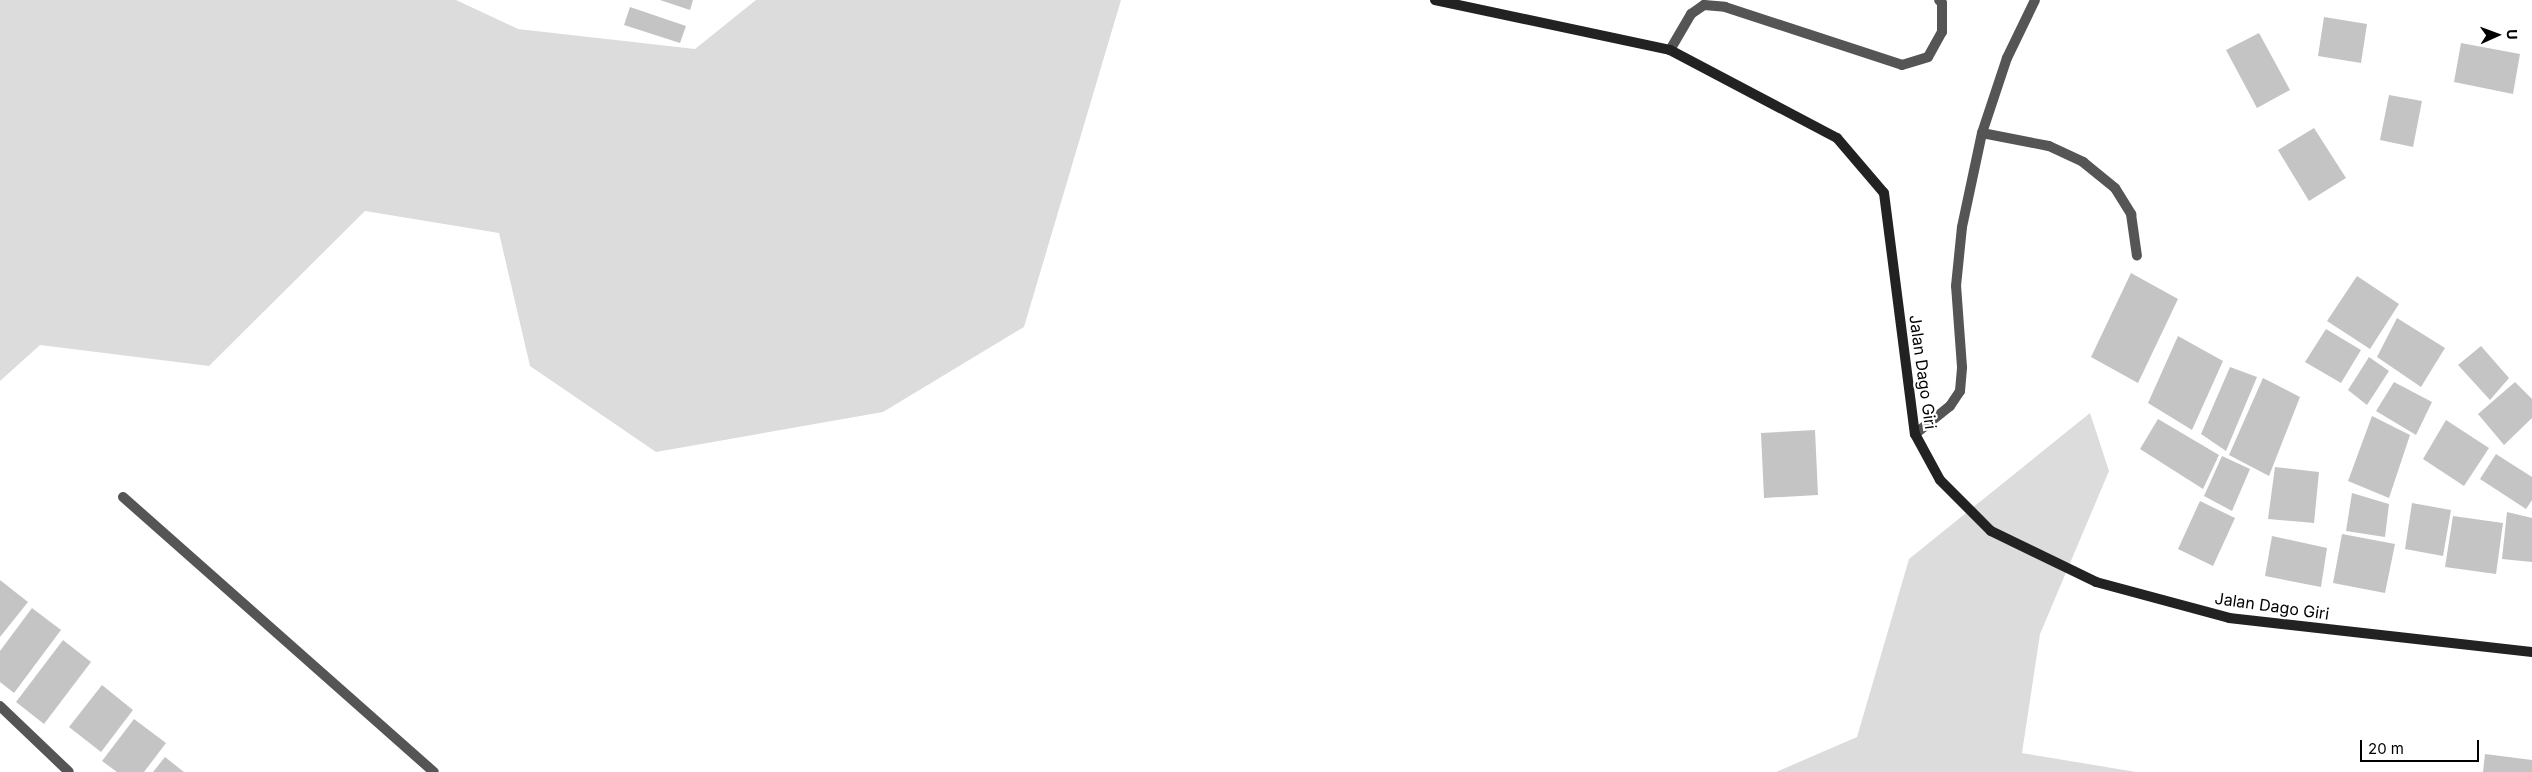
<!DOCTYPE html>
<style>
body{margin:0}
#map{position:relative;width:2532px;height:772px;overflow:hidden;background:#fff;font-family:Inter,sans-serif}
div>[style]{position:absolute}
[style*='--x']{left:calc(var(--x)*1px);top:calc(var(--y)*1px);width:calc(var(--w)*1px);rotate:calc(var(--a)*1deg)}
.green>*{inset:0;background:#dcdcdc}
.building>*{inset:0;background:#c4c4c4}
.service>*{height:10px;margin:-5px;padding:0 5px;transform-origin:5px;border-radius:5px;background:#555}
.minor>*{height:10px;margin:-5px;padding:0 5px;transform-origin:5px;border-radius:5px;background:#555}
.secondary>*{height:10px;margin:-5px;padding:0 5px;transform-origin:5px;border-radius:5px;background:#222}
span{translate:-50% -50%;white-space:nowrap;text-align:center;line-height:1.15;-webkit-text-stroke:4.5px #fff;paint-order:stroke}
.street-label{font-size:16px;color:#000}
.north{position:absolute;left:2472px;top:10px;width:50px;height:50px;-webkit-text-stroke:4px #fff;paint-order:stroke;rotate:88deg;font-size:14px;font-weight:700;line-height:20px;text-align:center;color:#000}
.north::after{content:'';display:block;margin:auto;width:18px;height:22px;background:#000;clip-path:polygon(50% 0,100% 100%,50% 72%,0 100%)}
.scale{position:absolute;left:2360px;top:740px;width:119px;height:22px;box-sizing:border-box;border:2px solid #000;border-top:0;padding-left:6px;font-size:15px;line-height:18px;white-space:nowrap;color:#000;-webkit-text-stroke:4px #fff;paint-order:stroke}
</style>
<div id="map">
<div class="green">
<div style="clip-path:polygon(0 0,456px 0,518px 29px,695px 49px,756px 0,1121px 0,1024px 327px,883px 412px,656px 452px,530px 366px,499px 233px,365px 211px,209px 366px,40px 345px,0 381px)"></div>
<div style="clip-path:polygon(2090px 413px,2109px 471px,2040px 634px,2022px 753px,2136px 772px,1776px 772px,1857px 737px,1909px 559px)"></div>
</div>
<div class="building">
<div style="clip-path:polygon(660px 0,693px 0,690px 10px)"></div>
<div style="clip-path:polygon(630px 7px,686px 26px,680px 43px,624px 25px)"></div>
<div style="clip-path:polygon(2324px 17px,2367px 24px,2361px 63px,2318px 56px)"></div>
<div style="clip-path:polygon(2259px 33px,2290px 90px,2257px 108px,2226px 50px)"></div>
<div style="clip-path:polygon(2461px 43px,2520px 54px,2513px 94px,2454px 82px)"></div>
<div style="clip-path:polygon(2389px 95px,2422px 101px,2413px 147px,2380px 140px)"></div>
<div style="clip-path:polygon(2314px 128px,2346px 178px,2309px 201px,2278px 150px)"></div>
<div style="clip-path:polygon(2131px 273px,2178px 299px,2138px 383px,2091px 357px)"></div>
<div style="clip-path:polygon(2357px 276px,2399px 304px,2370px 349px,2327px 321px)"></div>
<div style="clip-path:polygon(2397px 318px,2445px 348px,2421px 387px,2377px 357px)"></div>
<div style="clip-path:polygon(2326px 329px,2361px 350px,2341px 383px,2305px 362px)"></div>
<div style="clip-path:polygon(2178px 336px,2223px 361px,2192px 430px,2148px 403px)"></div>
<div style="clip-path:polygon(2481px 346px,2509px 378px,2490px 400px,2458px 365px)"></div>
<div style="clip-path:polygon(2369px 357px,2389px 371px,2367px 405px,2348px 390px)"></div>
<div style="clip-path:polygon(2230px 367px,2257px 377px,2226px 451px,2201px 434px)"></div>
<div style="clip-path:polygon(2263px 378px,2300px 397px,2269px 476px,2229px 455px)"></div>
<div style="clip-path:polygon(2394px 382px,2432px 402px,2416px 435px,2376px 411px)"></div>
<div style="clip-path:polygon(2515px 382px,2532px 399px,2532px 418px,2504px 445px,2478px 414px)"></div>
<div style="clip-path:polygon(2372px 416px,2410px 435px,2389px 498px,2348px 481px)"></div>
<div style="clip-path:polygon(2158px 419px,2219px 455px,2203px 489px,2140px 449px)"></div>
<div style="clip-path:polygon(2446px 420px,2489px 448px,2464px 486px,2423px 459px)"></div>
<div style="clip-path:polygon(1815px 430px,1818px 495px,1764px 498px,1761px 433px)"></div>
<div style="clip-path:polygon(2496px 454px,2532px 477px,2532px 500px,2526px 509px,2480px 479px)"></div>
<div style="clip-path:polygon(2222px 456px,2250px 469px,2232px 511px,2204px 496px)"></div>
<div style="clip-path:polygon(2275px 467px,2319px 472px,2314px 523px,2268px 519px)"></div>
<div style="clip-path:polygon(2352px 493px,2389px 504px,2385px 537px,2346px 531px)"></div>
<div style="clip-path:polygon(2200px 501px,2235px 518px,2213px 566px,2178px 549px)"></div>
<div style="clip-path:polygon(2412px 503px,2451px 510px,2443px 556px,2405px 549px)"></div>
<div style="clip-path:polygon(2507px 512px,2532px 518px,2532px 562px,2502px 559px)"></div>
<div style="clip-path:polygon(2453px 516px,2503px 523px,2496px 574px,2445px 567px)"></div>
<div style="clip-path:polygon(2342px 534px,2395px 544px,2385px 593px,2333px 583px)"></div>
<div style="clip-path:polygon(2272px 536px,2327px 548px,2321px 587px,2265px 576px)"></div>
<div style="clip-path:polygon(0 580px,28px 602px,0 637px)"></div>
<div style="clip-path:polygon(32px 608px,61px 630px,14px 693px,0 682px,0 651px)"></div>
<div style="clip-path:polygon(63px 640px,91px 662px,44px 724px,16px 702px)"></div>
<div style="clip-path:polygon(102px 685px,133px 710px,101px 752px,69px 727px)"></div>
<div style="clip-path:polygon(134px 719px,166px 743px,144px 772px,117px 772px,102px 761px)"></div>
<div style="clip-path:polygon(2485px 754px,2532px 760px,2532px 772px,2483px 772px)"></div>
<div style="clip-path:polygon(165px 757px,184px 772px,153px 772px)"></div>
</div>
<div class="service">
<div style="--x:1670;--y:50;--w:42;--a:-59.7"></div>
<div style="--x:1691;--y:14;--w:16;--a:-35"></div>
<div style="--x:1704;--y:5;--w:21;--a:5"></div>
<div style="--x:1725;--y:7;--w:186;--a:18.1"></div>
<div style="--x:1902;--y:65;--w:27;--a:-17"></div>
<div style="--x:1928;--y:57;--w:29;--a:-61"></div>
<div style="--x:1942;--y:32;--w:29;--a:-90"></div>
<div style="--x:1942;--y:3;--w:4;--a:-135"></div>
<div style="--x:123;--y:497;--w:415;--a:41.5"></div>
<div style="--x:0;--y:706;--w:95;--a:43.7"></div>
</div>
<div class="minor">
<div style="--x:1982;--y:133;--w:68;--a:11"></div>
<div style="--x:2049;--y:146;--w:38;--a:25"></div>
<div style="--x:2083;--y:162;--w:41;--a:39.1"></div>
<div style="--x:2115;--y:188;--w:31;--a:58"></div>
<div style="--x:2131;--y:214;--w:42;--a:81.9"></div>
<div style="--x:1915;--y:434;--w:45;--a:-38.7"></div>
<div style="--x:1950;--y:406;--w:18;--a:-56"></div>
<div style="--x:1960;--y:391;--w:24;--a:-85"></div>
<div style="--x:1962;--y:367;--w:81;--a:-94.2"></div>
<div style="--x:1956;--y:286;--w:59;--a:-84.2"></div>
<div style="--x:1962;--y:227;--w:96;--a:-78"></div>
<div style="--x:1982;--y:133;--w:79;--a:-71.6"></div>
<div style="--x:2007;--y:58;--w:64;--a:-64.2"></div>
</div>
<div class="secondary">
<div style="--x:1435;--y:0;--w:240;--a:12"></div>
<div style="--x:1670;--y:50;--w:189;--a:27.8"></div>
<div style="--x:1837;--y:138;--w:72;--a:49.5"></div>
<div style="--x:1884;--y:193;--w:243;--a:82.7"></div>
<div style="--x:1915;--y:434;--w:52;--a:61.5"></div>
<div style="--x:1940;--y:480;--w:72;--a:45"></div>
<div style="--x:1991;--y:531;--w:117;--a:25.9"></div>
<div style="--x:2096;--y:582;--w:138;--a:15.1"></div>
<div style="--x:2229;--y:618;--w:305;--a:6.4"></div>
</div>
<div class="street-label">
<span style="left:1923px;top:372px;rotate:82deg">Jalan Dago Giri</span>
<span style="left:2272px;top:606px;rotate:8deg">Jalan Dago Giri</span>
</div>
<div class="north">U</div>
<div class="scale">20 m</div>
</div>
